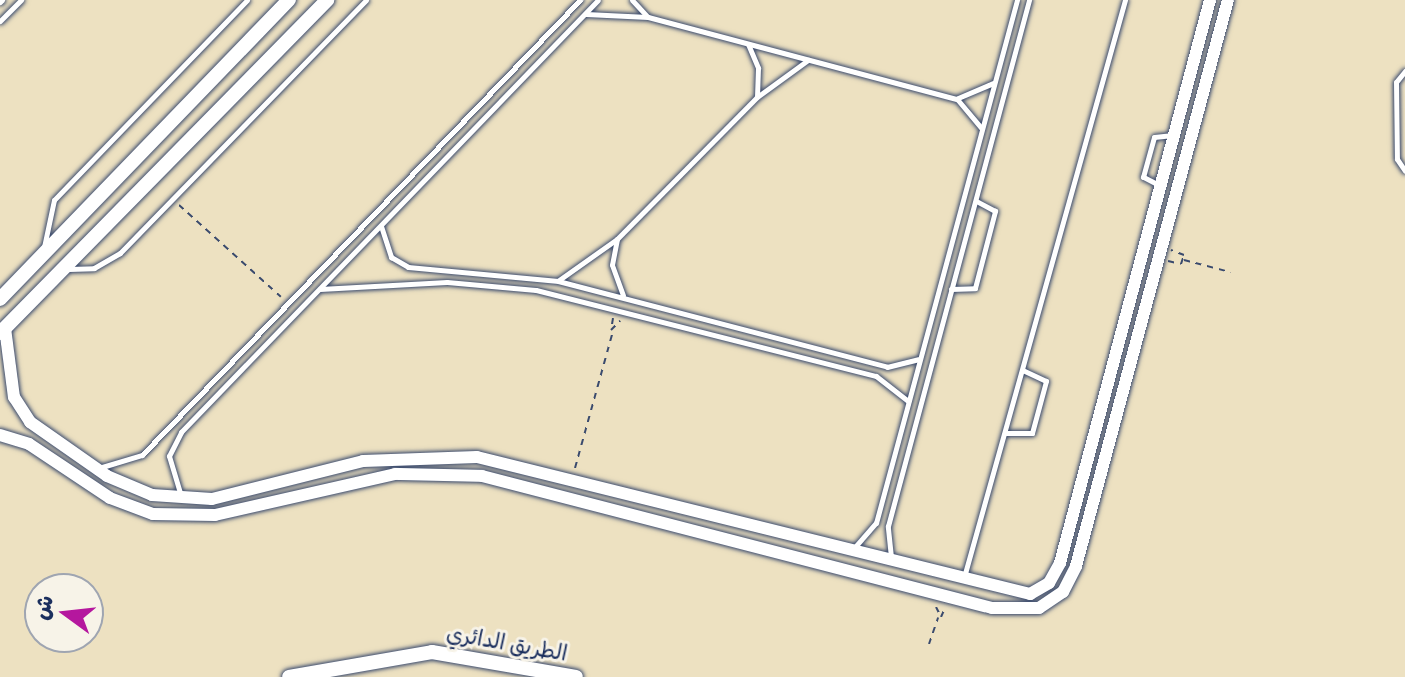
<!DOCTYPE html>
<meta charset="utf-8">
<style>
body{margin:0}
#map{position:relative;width:1405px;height:677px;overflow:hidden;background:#ede1c1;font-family:Delius,"Playpen Sans Arabic",sans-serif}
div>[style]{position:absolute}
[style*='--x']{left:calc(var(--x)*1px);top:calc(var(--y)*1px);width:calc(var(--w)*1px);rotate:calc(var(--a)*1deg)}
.path>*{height:2px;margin-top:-1px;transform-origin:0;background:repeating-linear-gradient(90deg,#3a4a6d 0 6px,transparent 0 12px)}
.roads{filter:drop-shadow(0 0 2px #3a4a6d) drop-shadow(0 0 2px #3a4a6d)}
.service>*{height:5px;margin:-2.5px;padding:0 2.5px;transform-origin:2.5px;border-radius:2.5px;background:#fff}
.tertiary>*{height:12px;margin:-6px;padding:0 6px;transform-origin:6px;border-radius:6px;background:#fff}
.secondary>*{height:14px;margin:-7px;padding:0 7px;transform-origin:7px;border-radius:7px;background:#fff}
span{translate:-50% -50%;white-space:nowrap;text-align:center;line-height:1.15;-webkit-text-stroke:6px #f7f3e8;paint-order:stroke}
.street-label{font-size:22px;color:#1b2f5e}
.north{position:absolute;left:24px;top:573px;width:80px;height:80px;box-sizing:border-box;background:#f7f3e8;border:2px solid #9fa5b1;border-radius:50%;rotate:285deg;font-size:22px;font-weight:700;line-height:32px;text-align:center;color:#1b2f5e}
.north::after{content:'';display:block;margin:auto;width:28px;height:36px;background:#b5179e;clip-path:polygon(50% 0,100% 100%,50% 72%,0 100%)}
</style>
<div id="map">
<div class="path">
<div style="--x:179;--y:205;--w:137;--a:42"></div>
<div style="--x:1184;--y:260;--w:48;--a:14.6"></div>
<div style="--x:1168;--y:261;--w:13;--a:13"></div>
<div style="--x:1181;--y:264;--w:9;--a:-72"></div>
<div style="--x:1184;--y:255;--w:14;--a:-159"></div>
<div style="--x:613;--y:318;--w:12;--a:99"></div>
<div style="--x:611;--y:330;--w:13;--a:-45"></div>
<div style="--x:575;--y:468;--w:142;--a:-74.5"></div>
<div style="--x:936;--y:607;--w:11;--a:63"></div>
<div style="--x:941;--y:617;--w:10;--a:-66"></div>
<div style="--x:929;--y:644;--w:28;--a:-71"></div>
</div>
<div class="roads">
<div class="service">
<div style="--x:632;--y:0;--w:22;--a:47"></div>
<div style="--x:0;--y:2;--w:3;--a:-45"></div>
<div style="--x:586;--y:14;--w:62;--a:2.8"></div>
<div style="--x:648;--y:17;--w:320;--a:14.9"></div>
<div style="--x:957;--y:99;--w:38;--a:50"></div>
<div style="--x:0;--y:21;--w:30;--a:-45"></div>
<div style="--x:748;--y:44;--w:26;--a:67"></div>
<div style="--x:758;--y:68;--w:28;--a:92"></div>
<div style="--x:1405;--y:71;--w:14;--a:129"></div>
<div style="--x:1396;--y:82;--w:77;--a:89.3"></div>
<div style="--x:1397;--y:159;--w:14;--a:56"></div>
<div style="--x:958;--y:98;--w:38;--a:-23"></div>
<div style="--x:1159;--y:185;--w:18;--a:-153"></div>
<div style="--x:1143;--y:177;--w:41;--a:-74.6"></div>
<div style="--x:1154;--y:137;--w:19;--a:-6"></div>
<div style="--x:381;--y:226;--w:33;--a:72"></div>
<div style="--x:391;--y:257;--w:20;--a:30"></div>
<div style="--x:408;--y:267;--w:151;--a:5.3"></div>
<div style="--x:558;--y:281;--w:340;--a:14.6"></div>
<div style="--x:887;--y:367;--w:32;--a:-14"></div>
<div style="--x:617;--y:239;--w:26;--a:101"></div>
<div style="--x:612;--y:265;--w:32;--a:70"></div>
<div style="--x:44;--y:247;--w:48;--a:-78"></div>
<div style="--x:54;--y:200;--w:278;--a:-46"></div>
<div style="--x:69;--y:269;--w:25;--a:-2"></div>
<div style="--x:94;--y:268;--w:30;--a:-30"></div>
<div style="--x:120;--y:253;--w:353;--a:-45.8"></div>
<div style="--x:559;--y:280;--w:71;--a:-35.3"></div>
<div style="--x:617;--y:239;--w:199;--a:-45.4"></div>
<div style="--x:757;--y:97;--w:63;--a:-36"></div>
<div style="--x:320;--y:289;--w:127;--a:-3.2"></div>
<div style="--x:447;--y:282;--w:89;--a:5.1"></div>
<div style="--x:536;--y:290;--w:351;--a:14.2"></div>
<div style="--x:876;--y:376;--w:41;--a:38"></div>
<div style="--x:951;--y:289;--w:24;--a:-2"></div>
<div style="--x:975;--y:288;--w:80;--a:-75.4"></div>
<div style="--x:995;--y:211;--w:21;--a:-152"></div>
<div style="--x:1005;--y:433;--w:27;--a:0"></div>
<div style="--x:1032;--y:433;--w:54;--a:-74.9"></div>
<div style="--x:1046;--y:381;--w:26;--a:-155"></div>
<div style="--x:102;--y:467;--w:42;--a:-16.7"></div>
<div style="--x:142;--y:455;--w:632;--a:-46.09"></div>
<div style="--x:181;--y:496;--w:42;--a:-106.7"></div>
<div style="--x:169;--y:456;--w:27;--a:-63"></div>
<div style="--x:181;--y:432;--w:600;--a:-46.01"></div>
<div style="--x:854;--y:548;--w:33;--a:-49"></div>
<div style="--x:876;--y:523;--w:542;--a:-74.91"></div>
<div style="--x:891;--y:557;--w:31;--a:-96"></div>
<div style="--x:888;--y:526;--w:545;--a:-74.99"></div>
<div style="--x:964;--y:577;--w:599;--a:-74.41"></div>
</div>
<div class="tertiary">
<div style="--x:5;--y:328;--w:70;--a:82.6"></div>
<div style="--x:14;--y:397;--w:30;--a:57"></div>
<div style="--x:30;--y:422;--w:94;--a:35"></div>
<div style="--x:107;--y:476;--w:49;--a:22.9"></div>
<div style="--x:152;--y:495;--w:60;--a:3.8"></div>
<div style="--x:212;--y:499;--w:156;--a:-14.1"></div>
<div style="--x:363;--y:461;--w:114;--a:-2"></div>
<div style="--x:477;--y:457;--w:570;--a:13.91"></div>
<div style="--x:1030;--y:594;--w:22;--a:-30"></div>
<div style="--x:1049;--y:583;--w:23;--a:-61"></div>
<div style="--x:1060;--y:563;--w:583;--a:-75.08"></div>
<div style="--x:0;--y:435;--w:30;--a:17"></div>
<div style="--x:29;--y:444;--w:97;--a:33.7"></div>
<div style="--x:110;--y:498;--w:46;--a:20.4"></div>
<div style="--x:153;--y:514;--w:62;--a:0.9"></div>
<div style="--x:215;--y:515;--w:185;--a:-12.8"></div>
<div style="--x:395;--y:474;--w:87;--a:1.3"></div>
<div style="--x:482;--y:476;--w:527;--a:14.51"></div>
<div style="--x:992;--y:608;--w:47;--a:0"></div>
<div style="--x:1039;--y:608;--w:29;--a:-34"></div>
<div style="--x:1063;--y:592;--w:29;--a:-63"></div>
<div style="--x:1076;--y:566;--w:586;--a:-74.97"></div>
</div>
<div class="secondary">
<div style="--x:0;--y:299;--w:416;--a:-46"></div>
<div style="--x:0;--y:333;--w:467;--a:-45.5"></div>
<div style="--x:289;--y:677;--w:145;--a:-9.9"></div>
<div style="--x:432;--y:652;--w:146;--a:9.8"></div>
</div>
</div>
<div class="street-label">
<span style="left:507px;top:643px;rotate:10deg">الطريق الدائري</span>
</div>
<div class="north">ش</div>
</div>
